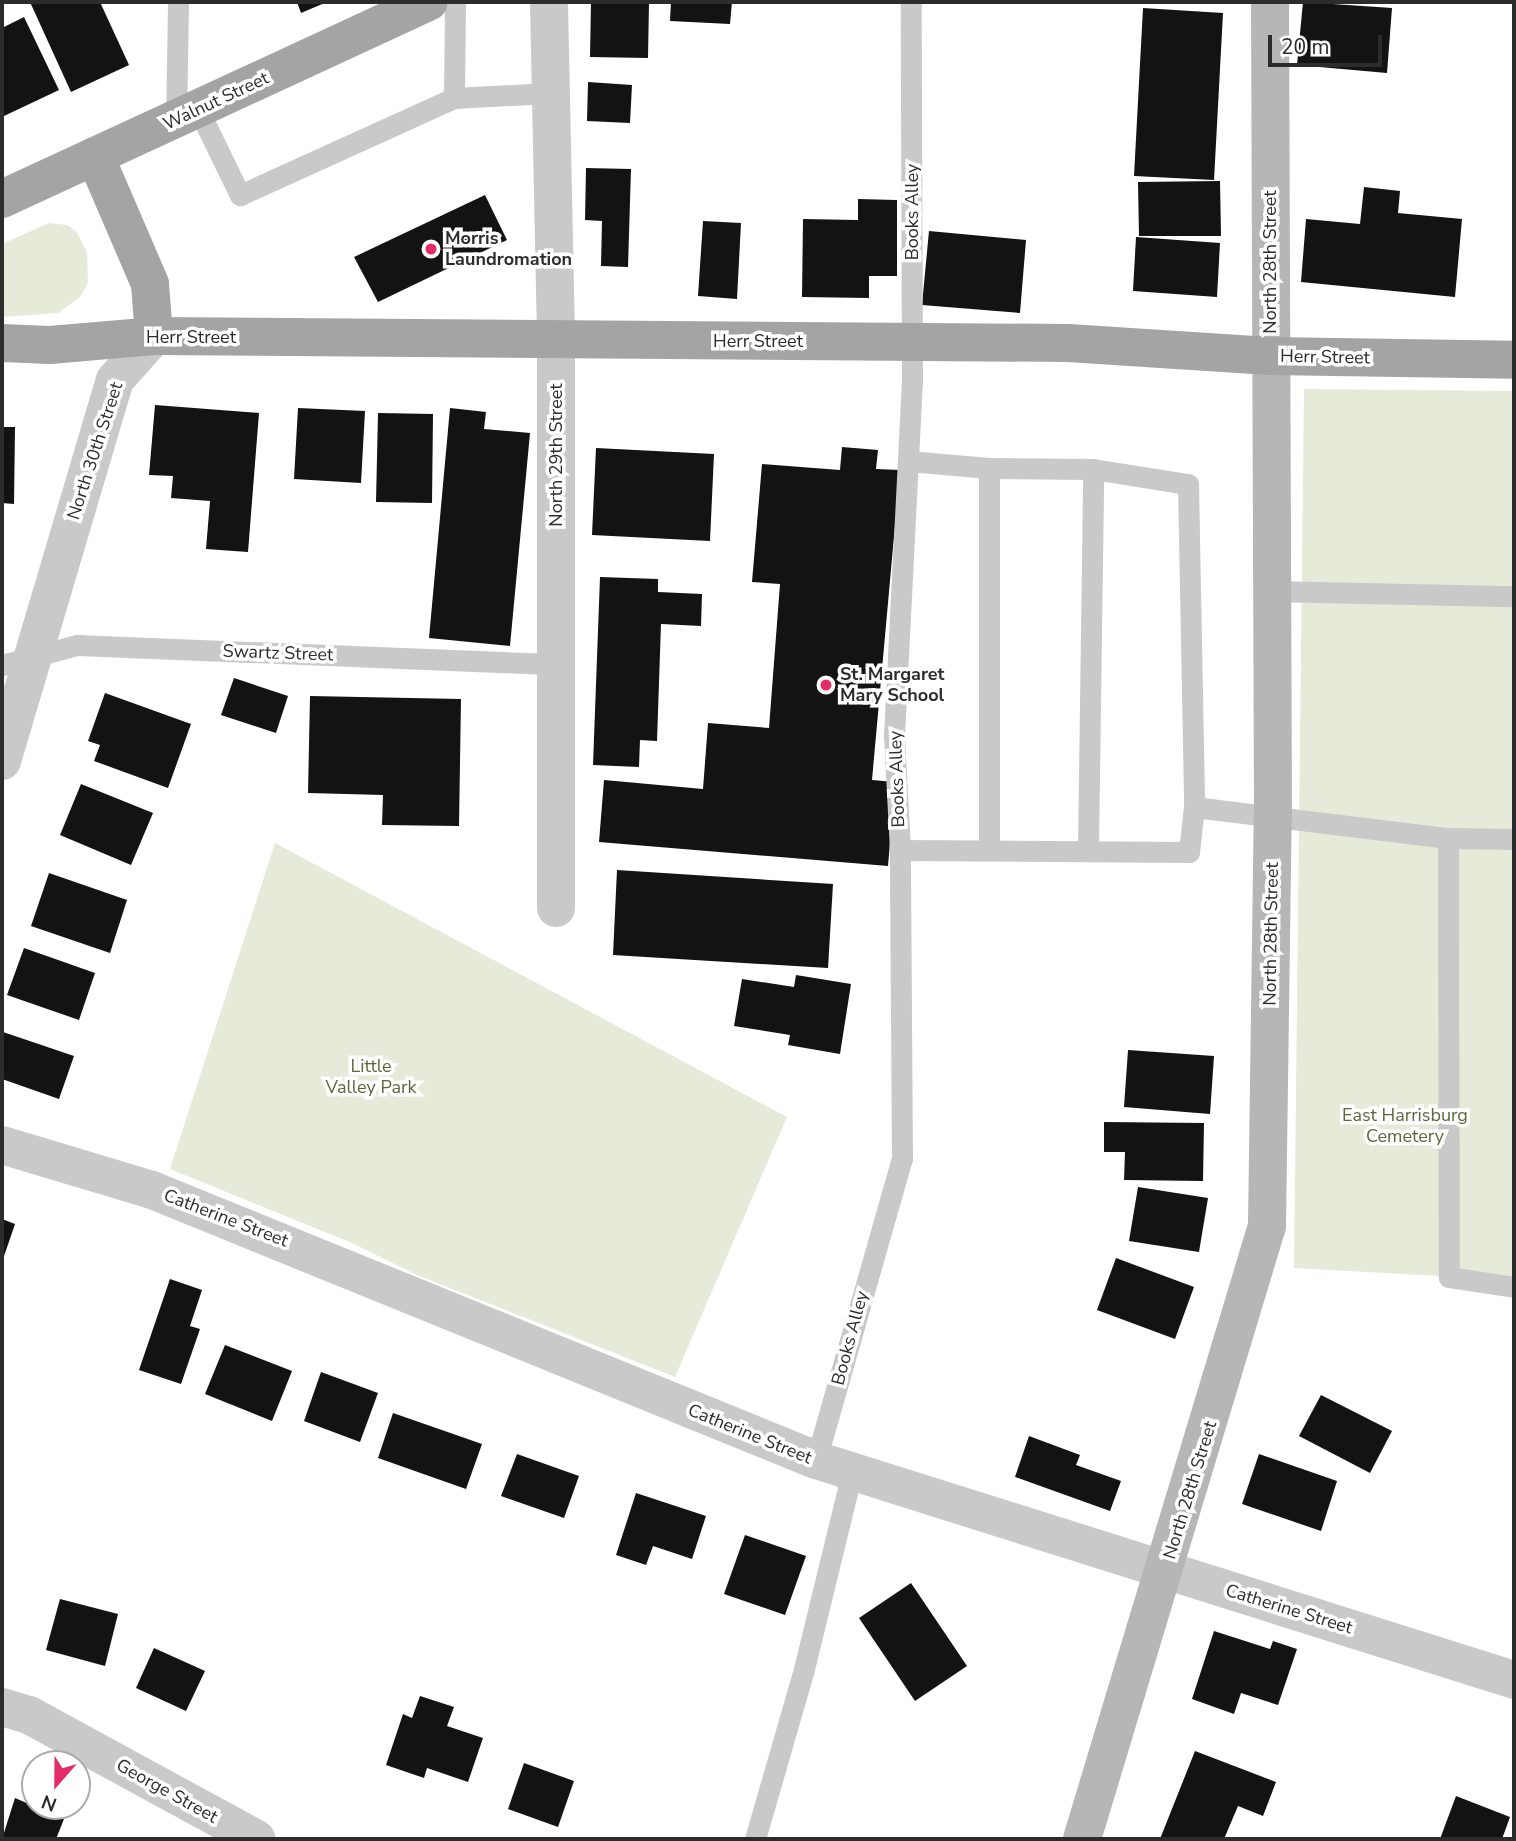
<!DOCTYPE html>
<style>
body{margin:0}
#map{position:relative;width:1516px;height:1841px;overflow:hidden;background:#fff;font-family:"Nunito Sans",sans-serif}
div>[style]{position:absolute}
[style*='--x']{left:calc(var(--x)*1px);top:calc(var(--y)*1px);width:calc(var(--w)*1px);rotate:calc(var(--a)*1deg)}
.green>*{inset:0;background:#e6ead9}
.building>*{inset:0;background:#131313}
.lane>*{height:21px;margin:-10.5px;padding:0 10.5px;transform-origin:10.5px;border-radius:10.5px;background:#c9c9c9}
.street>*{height:38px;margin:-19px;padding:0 19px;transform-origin:19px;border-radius:19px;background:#c9c9c9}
.secondary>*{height:38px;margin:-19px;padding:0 19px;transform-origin:19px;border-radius:19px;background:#b6b6b6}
.primary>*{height:38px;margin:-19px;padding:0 19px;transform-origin:19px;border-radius:19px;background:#a4a4a4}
.dots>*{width:19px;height:19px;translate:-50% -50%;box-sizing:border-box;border:4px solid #fff;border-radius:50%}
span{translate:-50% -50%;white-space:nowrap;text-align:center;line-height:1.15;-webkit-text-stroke:7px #fff;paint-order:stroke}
.street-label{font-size:18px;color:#2c2c2c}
.poi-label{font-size:18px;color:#2c2c2c;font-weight:700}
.left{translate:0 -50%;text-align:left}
.park-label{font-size:18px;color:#5a673a}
.frame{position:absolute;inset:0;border:4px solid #2c2c2c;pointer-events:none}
.north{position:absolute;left:21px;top:1750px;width:70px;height:70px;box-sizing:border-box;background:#fff;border:2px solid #ababab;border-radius:50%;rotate:201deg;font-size:19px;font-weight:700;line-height:28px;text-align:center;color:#2c2c2c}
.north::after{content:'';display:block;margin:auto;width:24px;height:32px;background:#e42d68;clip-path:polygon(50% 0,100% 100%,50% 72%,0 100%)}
.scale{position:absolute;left:1268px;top:35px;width:114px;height:32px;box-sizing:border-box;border:4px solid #2c2c2c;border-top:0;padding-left:9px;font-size:21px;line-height:24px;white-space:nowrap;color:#2c2c2c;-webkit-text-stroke:5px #fff;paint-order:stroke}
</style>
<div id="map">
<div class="green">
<div style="clip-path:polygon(49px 223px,67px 225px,76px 231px,87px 252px,88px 283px,80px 297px,58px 313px,2px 317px,2px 244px)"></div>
<div style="clip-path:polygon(1304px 389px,1514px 391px,1514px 1280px,1294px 1268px)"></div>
<div style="clip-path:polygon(275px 843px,787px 1117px,675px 1377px,417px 1275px,352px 1243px,170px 1169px)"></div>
</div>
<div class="building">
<div style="clip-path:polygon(30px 2px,100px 2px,129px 65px,71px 92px)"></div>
<div style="clip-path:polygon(297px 2px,327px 2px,301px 13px)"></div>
<div style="clip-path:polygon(591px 2px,649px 2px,648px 58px,590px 57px)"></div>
<div style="clip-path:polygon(671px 2px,732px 2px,730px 24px,670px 21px)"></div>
<div style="clip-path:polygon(1303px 2px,1392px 8px,1387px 73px,1297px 65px)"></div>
<div style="clip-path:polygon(1143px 8px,1223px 13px,1214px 180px,1134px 176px)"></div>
<div style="clip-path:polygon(24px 17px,59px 90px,4px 116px,2px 28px)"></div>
<div style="clip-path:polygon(588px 82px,632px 85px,630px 123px,587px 121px)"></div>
<div style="clip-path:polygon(586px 168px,631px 169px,628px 267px,601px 266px,602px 221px,585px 220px)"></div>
<div style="clip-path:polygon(1220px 181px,1221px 236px,1139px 236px,1138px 182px)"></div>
<div style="clip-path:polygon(1364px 187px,1400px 191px,1398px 213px,1462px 219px,1455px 297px,1301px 282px,1306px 219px,1360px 224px)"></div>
<div style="clip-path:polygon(485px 195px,507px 240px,378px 302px,354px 257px)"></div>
<div style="clip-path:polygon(858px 199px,897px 200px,897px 276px,869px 276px,869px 298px,802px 297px,803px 219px,858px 220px)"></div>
<div style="clip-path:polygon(703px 221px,741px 223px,737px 299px,698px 296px)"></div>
<div style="clip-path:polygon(929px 231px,1026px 240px,1020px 313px,922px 305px)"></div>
<div style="clip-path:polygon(1136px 237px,1220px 243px,1217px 297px,1133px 291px)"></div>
<div style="clip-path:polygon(155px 405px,259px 413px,248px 552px,206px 549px,210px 501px,171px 498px,173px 476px,149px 475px)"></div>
<div style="clip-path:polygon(298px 408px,365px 411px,361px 483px,294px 479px)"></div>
<div style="clip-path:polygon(450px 408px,486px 412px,484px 429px,530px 433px,510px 646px,429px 638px)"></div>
<div style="clip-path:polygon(378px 413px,433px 414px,432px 503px,376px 502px)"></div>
<div style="clip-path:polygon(2px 427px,15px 427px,14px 504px,2px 503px)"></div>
<div style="clip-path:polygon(842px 447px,878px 450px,876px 469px,900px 470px,872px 780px,895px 782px,888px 866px,599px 842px,604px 780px,703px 789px,708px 723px,769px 728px,780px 584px,752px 582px,762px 464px,840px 470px)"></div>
<div style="clip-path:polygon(596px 448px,714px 454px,710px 541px,592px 535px)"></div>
<div style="clip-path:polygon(600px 577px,658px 579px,658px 592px,702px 594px,701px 626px,661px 624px,657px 741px,640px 740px,639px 767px,593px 765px)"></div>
<div style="clip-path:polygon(234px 678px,288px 696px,276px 733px,221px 715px)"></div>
<div style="clip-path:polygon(105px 693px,191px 724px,168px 788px,94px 761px,100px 745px,88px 741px)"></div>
<div style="clip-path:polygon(310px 696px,461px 699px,459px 826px,382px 825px,383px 795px,308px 793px)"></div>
<div style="clip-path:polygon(81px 784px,153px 813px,131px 865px,60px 835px)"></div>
<div style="clip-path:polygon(617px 870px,833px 884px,828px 968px,613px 955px)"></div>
<div style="clip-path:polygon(49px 873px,127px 900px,110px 953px,31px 926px)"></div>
<div style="clip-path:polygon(24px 948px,95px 973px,79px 1020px,7px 995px)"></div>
<div style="clip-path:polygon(796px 975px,851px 984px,840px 1054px,788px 1045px,790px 1035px,734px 1026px,742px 979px,794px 987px)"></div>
<div style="clip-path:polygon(3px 1032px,74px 1056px,59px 1099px,2px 1079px)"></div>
<div style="clip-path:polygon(1128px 1050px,1214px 1056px,1210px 1114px,1124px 1107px)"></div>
<div style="clip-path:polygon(1104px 1122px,1204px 1123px,1203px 1181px,1124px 1180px,1125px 1152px,1104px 1152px)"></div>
<div style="clip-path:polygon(1138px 1187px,1208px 1198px,1199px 1252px,1129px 1241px)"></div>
<div style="clip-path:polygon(2px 1219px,15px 1224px,2px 1262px)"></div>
<div style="clip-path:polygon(1116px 1258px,1194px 1287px,1175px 1339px,1097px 1310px)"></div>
<div style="clip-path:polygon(170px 1279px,202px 1290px,190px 1326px,200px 1329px,181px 1384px,139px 1370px)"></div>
<div style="clip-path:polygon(225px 1345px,292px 1371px,272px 1421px,205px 1394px)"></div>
<div style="clip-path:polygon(321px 1372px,378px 1393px,360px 1442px,304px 1421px)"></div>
<div style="clip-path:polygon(1321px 1395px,1392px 1431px,1370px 1473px,1299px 1436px)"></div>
<div style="clip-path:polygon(393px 1413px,482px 1444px,466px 1489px,378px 1458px)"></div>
<div style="clip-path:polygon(1029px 1436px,1080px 1455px,1076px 1465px,1121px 1481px,1110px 1511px,1015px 1477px)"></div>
<div style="clip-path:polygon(517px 1454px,579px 1476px,564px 1518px,501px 1496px)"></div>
<div style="clip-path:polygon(1259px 1454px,1337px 1481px,1321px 1531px,1242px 1504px)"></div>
<div style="clip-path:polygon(636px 1493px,706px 1516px,692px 1559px,653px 1546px,646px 1565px,616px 1555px)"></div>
<div style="clip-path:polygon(745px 1535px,806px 1556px,785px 1615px,724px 1594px)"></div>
<div style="clip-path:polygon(911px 1583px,967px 1666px,915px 1701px,859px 1618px)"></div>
<div style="clip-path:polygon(60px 1599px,118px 1614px,105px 1666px,46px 1650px)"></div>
<div style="clip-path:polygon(1214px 1631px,1270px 1649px,1273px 1641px,1297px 1649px,1278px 1705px,1241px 1693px,1234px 1714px,1192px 1699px)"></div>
<div style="clip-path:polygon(154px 1648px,205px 1671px,186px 1711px,136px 1688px)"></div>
<div style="clip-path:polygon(420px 1696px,454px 1707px,447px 1726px,483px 1738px,468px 1782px,427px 1768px,424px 1778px,386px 1765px,403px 1714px,412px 1718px)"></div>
<div style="clip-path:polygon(1195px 1751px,1276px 1782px,1263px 1816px,1238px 1806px,1224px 1839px,1160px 1839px)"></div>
<div style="clip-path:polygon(524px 1763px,574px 1781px,558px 1827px,508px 1809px)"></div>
<div style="clip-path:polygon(1456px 1796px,1510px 1817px,1502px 1839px,1440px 1839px)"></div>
<div style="clip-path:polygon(15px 1798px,64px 1819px,56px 1839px,2px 1839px)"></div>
</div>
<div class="lane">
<div style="--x:454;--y:98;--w:96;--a:-89.4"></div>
<div style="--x:198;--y:109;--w:96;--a:64"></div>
<div style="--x:240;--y:195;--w:235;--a:-24.4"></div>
<div style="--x:454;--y:98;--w:97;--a:-3"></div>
<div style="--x:176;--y:119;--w:117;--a:-89"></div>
<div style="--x:908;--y:461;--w:81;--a:4.9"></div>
<div style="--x:989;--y:468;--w:104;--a:0.6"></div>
<div style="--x:1093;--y:469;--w:96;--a:9"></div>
<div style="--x:1188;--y:484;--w:323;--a:88.9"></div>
<div style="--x:1269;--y:591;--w:245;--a:1.2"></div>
<div style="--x:2;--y:665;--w:78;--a:-14.9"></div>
<div style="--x:77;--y:645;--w:479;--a:2.3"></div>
<div style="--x:1448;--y:838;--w:439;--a:89.9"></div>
<div style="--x:1449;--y:1277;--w:66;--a:8.7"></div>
<div style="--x:1088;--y:848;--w:379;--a:-89.2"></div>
<div style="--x:989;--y:849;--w:381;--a:-90"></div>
<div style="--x:900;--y:850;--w:289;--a:0.4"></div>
<div style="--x:1189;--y:852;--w:45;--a:-83.7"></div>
<div style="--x:1194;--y:807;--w:256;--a:7"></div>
<div style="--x:1448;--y:838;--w:66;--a:0.9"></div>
<div style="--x:816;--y:1460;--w:313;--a:-74.1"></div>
<div style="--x:902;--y:1159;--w:309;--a:-90.4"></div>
<div style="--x:900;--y:850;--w:115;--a:-93"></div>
<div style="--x:894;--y:735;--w:354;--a:-87.1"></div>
<div style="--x:912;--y:381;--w:379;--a:-90.2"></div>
<div style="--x:755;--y:1839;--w:177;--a:-73.9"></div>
<div style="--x:804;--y:1669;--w:203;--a:-76.3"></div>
</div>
<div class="street">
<div style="--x:549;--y:2;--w:338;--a:88.8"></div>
<div style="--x:556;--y:340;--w:568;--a:90"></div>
<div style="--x:2;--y:761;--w:397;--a:-73.5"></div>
<div style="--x:115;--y:380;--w:59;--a:-48.4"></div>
<div style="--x:2;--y:1145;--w:157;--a:16.7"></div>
<div style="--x:152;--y:1190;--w:717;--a:22.13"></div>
<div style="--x:816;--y:1460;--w:732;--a:17.49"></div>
<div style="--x:2;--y:1707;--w:28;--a:17"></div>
<div style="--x:29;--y:1715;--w:259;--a:28.6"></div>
</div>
<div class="secondary">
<div style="--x:1082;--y:1839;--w:640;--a:-73.21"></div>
<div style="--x:1267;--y:1226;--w:408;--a:-89.2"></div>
<div style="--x:1273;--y:818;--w:816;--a:-90.21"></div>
</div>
<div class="primary">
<div style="--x:95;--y:156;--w:139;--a:66.7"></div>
<div style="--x:150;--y:284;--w:52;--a:85.6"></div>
<div style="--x:2;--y:199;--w:470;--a:-24.8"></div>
<div style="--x:2;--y:343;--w:48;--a:2.4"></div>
<div style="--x:50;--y:345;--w:104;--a:-4.9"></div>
<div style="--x:154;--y:336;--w:914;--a:0.44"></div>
<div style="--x:1068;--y:343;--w:202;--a:3.7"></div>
<div style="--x:1270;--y:356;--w:244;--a:0.9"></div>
</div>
<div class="dots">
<div style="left:431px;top:249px;background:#e42d68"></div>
<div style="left:826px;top:685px;background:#e42d68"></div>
</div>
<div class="street-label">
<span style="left:216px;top:101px;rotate:-25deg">Walnut Street</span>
<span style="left:912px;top:212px;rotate:-90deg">Books Alley</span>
<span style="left:1270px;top:262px;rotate:-90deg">North 28th Street</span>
<span style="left:191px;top:337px">Herr Street</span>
<span style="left:758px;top:341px">Herr Street</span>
<span style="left:1325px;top:357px;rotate:1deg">Herr Street</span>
<span style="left:95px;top:451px;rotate:-72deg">North 30th Street</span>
<span style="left:556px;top:455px;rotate:-90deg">North 29th Street</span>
<span style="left:278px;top:653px;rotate:2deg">Swartz Street</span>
<span style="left:897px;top:779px;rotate:-92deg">Books Alley</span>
<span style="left:1271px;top:934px;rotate:-89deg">North 28th Street</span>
<span style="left:226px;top:1218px;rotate:21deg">Catherine Street</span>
<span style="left:850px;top:1338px;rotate:-75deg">Books Alley</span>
<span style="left:750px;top:1434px;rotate:22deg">Catherine Street</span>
<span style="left:1190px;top:1490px;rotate:-73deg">North 28th Street</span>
<span style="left:1289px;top:1609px;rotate:17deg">Catherine Street</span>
<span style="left:167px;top:1791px;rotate:29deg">George Street</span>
</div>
<div class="poi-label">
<span class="left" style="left:445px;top:249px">Morris<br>Laundromation</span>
<span class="left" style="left:840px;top:685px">St. Margaret<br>Mary School</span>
</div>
<div class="park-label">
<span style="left:371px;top:1077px">Little<br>Valley Park</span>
<span style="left:1405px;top:1126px">East Harrisburg<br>Cemetery</span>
</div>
<div class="frame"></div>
<div class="north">N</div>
<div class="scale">20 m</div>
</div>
